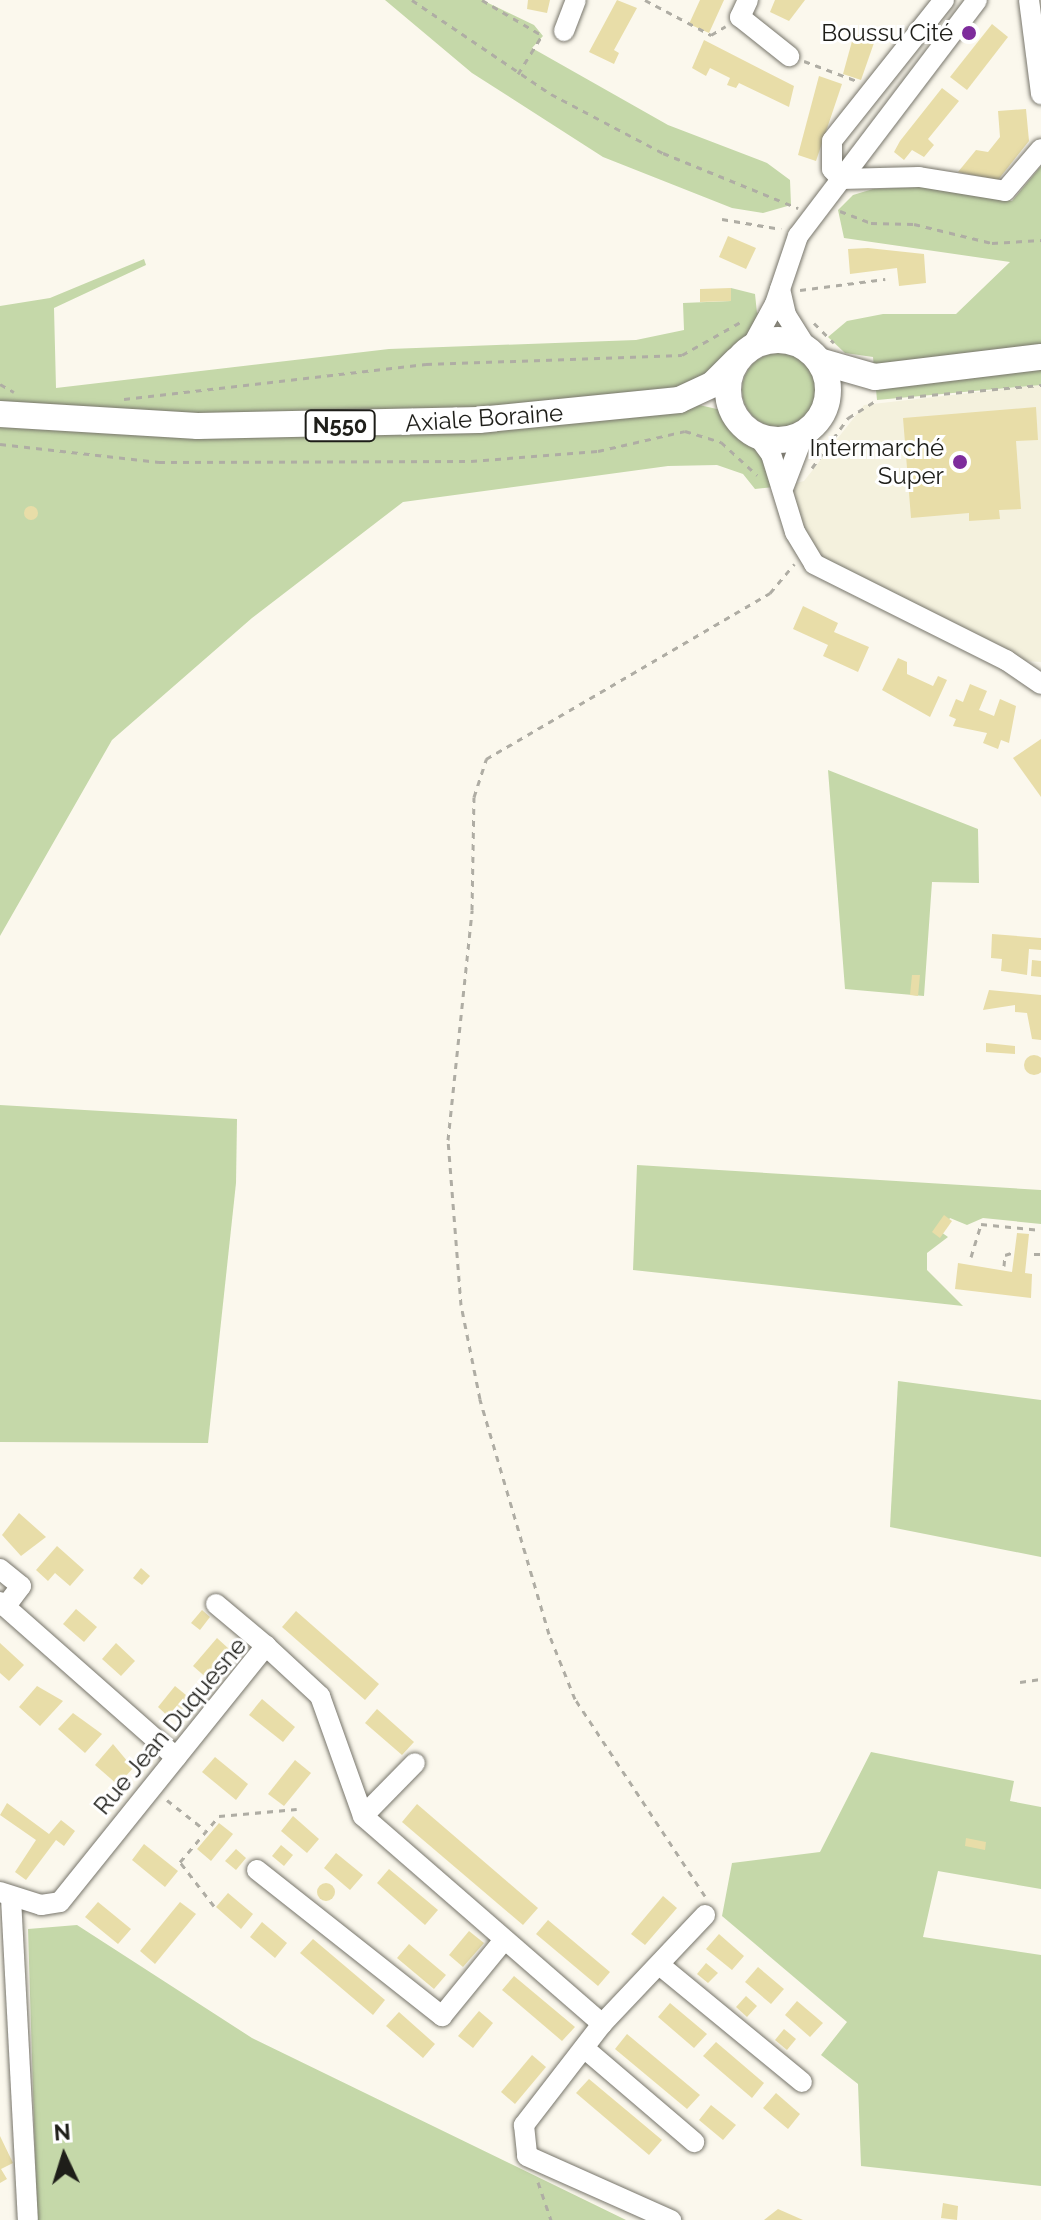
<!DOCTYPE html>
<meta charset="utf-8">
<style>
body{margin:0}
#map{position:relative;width:1041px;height:2220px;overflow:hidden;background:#fbf8ed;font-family:Raleway,sans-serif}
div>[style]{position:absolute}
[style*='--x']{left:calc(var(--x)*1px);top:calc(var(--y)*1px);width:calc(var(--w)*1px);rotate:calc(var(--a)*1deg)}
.built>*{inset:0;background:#f4f1dd}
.green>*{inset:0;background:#c5d8a9}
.round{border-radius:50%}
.building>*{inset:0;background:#e8dda8}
.path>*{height:3px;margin-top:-1.5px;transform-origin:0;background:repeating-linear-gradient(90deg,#afada4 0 6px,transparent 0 12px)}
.roads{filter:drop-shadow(0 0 2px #77756b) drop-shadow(0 0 2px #77756b)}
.minor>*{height:20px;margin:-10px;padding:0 10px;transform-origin:10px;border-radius:10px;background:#fff}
.major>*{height:26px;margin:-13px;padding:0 13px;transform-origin:13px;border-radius:13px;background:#fff}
.major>.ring{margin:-13px;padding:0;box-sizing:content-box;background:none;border:26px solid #fff;border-radius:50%}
.dots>*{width:22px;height:22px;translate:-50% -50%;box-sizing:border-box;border:4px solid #fff;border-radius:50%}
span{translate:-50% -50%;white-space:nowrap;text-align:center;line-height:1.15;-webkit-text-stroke:6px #fff;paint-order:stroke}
.shield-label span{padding:2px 6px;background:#fff;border:2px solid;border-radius:6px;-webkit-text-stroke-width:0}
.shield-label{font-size:22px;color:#1e1e19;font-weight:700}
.poi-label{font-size:24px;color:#1e1e19}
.right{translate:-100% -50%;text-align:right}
.street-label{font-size:24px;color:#1e1e19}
.north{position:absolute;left:24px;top:2116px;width:80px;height:80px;-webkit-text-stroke:6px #fff;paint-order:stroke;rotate:356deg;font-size:22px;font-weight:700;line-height:32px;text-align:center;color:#1e1e19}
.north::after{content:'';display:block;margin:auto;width:28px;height:36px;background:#1e1e19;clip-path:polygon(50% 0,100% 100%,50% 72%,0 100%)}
</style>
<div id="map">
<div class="built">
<div style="clip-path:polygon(1041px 385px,1041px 662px,1006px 660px,814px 564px,784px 486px,804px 481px,864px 405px)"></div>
</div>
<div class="green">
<div style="clip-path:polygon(385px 0,482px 0,534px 25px,543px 36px,532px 48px,668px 125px,767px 163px,790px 180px,791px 205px,763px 213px,732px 208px,603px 157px,472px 73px)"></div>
<div style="clip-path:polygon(1041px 166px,1041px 385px,877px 400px,873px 357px,845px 353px,828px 337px,847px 321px,883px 314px,956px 314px,1010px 262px,844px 238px,838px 210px,853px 195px,873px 189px,923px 187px,1012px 201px)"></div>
<div style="clip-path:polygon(144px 259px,146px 265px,54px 308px,56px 388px,389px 349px,636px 340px,684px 330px,683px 303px,731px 301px,731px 288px,755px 294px,757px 313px,775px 304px,752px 346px,682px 401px,721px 410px,757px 435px,784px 486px,755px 489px,743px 474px,717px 465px,668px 466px,403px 502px,252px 618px,112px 740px,0 936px,0 306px,50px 298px)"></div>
<div class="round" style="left:742px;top:353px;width:74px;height:74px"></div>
<div style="clip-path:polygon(828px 770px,978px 829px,979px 883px,932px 882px,924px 996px,845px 989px)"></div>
<div style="clip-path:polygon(0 1105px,237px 1119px,236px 1183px,208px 1443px,0 1442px)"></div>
<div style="clip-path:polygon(637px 1165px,1041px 1190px,1041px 1224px,983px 1218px,967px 1225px,950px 1218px,941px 1232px,948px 1237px,927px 1253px,927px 1270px,963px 1306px,633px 1270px)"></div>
<div style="clip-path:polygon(898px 1381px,1041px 1400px,1041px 1557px,890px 1527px)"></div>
<div style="clip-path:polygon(871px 1752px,1014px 1781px,1010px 1801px,1041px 1807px,1041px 1889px,938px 1871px,923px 1937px,1041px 1955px,1041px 2186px,861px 2166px,858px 2084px,821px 2055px,847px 2022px,722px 1916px,732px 1863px,820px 1852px)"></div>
<div style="clip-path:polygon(77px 1925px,252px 2038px,626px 2220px,37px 2220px,28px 1929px)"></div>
</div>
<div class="building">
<div style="clip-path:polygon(528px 0,550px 0,547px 13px,527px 9px)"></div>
<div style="clip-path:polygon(617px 0,637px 8px,614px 50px,619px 53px,614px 64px,589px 52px)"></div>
<div style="clip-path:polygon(700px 0,724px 0,709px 33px,689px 24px)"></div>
<div style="clip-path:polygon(775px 0,805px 0,789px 21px,770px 12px)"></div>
<div style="clip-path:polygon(992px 24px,1008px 37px,967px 90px,950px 77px)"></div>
<div style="clip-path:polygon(854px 34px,875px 40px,861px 80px,843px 74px)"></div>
<div style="clip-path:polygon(704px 40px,794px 86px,789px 107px,739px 83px,736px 88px,727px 85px,730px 78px,710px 68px,706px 76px,692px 68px)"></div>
<div style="clip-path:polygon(819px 76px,842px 84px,816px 161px,798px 155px)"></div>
<div style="clip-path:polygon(942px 88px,959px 101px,928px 139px,934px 145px,924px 157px,912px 150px,904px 160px,894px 152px,900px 141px)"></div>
<div style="clip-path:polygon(1026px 109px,1029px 141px,998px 180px,958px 172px,976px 150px,988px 152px,1000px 137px,998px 111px)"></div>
<div style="clip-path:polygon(728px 236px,756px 248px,746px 269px,719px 257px)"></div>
<div style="clip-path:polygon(868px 248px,924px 254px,926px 283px,899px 286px,897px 268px,850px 274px,848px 249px)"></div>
<div style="clip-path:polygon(731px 288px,731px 301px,700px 302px,700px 289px)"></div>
<div style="clip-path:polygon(1036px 407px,1038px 440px,1016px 441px,1021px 509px,999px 510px,1000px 519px,969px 521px,969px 513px,911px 518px,903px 418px)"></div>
<div class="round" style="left:24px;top:506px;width:14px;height:14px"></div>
<div style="clip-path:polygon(803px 606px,838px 623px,834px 632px,869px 647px,858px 672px,823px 656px,828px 645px,793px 629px)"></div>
<div style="clip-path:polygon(898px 658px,907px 662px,907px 674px,933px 686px,938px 676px,947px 680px,930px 717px,882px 690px)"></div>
<div style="clip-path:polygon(970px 684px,987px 691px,979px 710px,994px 716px,1000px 699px,1016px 706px,1009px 743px,1001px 740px,998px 749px,983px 743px,987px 733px,953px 726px,956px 719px,949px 716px,956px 699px,963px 702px)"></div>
<div style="clip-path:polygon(1041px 739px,1041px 797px,1013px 758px)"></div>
<div style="clip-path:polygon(992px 934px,1041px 938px,1041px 950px,1029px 949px,1027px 975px,1001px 971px,1002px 959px,991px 958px)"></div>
<div style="clip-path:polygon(1032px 960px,1041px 961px,1041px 977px,1031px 976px)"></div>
<div style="clip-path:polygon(912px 975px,920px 975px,918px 996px,910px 995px)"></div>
<div style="clip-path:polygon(989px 990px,1041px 995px,1041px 1040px,1032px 1039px,1027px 1013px,1015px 1012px,1015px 1005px,983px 1010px)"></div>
<div style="clip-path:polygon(986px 1043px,1015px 1046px,1015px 1054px,986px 1052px)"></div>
<div class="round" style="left:1024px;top:1055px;width:20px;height:20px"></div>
<div style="clip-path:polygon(944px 1215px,952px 1221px,940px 1238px,932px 1232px)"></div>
<div style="clip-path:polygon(1017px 1233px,1029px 1234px,1025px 1273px,1032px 1274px,1031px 1298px,955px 1289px,958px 1263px,1012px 1272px)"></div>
<div style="clip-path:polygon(19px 1513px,46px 1537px,21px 1556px,2px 1535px)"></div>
<div style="clip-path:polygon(57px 1546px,84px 1570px,70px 1586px,55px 1573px,48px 1581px,36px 1570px)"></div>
<div style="clip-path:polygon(141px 1568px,150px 1576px,142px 1585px,133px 1578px)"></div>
<div style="clip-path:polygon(76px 1609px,97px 1627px,84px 1642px,63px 1624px)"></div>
<div style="clip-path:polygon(202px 1610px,210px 1617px,200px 1630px,191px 1623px)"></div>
<div style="clip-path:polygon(296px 1611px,379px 1684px,365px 1700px,282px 1627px)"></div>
<div style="clip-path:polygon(217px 1638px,229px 1649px,227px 1658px,209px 1680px,193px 1666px)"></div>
<div style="clip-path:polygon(0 1643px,24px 1665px,9px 1681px,0 1673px)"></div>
<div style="clip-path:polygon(116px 1643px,135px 1661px,121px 1676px,102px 1659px)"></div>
<div style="clip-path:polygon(37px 1686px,63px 1701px,40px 1726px,19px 1707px)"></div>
<div style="clip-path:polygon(175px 1686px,192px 1700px,171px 1719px,158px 1707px)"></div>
<div style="clip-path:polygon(262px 1699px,295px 1727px,283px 1742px,249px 1715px)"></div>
<div style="clip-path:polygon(377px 1709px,414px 1742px,402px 1755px,365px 1723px)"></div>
<div style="clip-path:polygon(73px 1713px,102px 1734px,85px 1753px,58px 1729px)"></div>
<div style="clip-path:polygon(113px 1744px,133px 1768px,118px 1785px,95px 1765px)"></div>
<div style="clip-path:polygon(215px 1757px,248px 1784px,236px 1800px,202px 1772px)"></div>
<div style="clip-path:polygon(295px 1760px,311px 1773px,284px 1806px,268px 1794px)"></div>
<div style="clip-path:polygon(7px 1803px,49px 1834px,61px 1820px,75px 1831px,64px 1846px,56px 1840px,26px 1880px,15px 1872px,36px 1840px,0 1815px)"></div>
<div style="clip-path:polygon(417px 1804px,538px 1908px,523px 1925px,402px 1822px)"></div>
<div style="clip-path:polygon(293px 1816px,319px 1839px,307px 1853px,281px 1831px)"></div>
<div style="clip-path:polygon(219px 1823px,233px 1834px,211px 1861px,197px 1849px)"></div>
<div style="clip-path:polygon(966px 1838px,986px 1842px,985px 1850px,965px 1846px)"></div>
<div style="clip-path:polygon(144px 1844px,178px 1871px,165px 1887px,132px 1860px)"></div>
<div style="clip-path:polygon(281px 1845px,293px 1855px,284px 1866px,272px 1856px)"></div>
<div style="clip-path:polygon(236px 1849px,246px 1858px,236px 1870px,225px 1861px)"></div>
<div style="clip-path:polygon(336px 1853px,363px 1875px,350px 1890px,324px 1868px)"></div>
<div style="clip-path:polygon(389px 1869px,438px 1910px,425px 1925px,377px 1883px)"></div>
<div class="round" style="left:317px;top:1883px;width:18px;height:18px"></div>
<div style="clip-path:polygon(228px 1893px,253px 1914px,241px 1929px,216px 1907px)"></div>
<div style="clip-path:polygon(663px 1896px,677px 1908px,645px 1945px,631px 1934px)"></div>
<div style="clip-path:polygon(98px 1902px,131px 1929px,118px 1944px,85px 1917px)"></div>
<div style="clip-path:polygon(180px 1902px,196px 1914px,155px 1964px,140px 1951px)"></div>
<div style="clip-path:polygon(548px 1920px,610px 1972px,598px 1986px,536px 1934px)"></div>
<div style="clip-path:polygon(262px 1922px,287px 1943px,275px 1958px,250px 1937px)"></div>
<div style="clip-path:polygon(469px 1931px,484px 1943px,463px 1967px,449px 1955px)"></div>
<div style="clip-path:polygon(719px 1934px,744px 1956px,732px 1970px,706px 1949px)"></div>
<div style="clip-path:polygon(313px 1939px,385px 2000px,373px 2015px,300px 1953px)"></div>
<div style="clip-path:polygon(409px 1944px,446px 1975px,434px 1989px,397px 1958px)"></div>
<div style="clip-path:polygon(706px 1963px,718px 1973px,708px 1983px,697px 1974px)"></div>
<div style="clip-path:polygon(758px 1967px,784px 1989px,771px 2004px,745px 1982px)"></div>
<div style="clip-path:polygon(514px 1976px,575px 2027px,562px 2041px,502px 1990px)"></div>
<div style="clip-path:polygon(746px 1996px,757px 2006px,747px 2017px,736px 2007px)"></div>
<div style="clip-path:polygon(797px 2001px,823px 2023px,810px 2037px,785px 2015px)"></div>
<div style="clip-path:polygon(670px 2003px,707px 2034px,694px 2048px,658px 2017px)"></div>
<div style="clip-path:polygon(479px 2011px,493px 2023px,473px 2048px,458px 2036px)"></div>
<div style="clip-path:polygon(399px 2012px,435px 2044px,423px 2058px,386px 2026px)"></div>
<div style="clip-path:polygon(784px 2029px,796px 2039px,787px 2050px,775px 2040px)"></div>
<div style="clip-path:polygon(627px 2034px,700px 2095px,687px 2109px,615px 2049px)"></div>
<div style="clip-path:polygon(716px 2042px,764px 2083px,752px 2098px,703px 2056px)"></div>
<div style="clip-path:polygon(532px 2055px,546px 2067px,515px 2104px,501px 2092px)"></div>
<div style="clip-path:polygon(589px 2079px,662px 2140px,649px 2155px,576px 2093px)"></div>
<div style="clip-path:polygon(776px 2093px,800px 2114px,788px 2129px,763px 2108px)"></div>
<div style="clip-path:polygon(711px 2105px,736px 2125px,723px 2140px,699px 2120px)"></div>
<div style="clip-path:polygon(0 2136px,13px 2163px,1px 2169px,7px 2179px,0 2183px)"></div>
<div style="clip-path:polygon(943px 2203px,958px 2206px,957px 2220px,941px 2218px)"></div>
<div style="clip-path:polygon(778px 2209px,803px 2220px,764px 2220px)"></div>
</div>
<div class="path">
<div style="--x:412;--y:0;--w:168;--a:34.1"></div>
<div style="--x:551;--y:94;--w:127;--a:27.8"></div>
<div style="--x:663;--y:153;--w:146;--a:22.2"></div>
<div style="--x:482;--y:0;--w:71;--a:30.5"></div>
<div style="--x:645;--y:0;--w:75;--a:27.9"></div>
<div style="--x:711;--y:35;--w:17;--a:-31"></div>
<div style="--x:804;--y:61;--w:57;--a:20.7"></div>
<div style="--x:518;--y:74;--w:44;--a:-58.1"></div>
<div style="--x:840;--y:211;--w:33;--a:21"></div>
<div style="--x:871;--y:223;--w:43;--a:1.3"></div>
<div style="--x:914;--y:224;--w:80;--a:13.7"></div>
<div style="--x:992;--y:243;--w:49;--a:-3.5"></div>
<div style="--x:722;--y:219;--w:60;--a:9.6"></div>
<div style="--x:800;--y:290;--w:86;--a:-7.4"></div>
<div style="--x:814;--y:323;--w:28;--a:45"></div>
<div style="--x:0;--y:384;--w:16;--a:30"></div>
<div style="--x:896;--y:398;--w:146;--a:-5.1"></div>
<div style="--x:124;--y:399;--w:304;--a:-6.6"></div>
<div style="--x:426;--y:364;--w:256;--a:-2"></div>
<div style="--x:682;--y:355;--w:71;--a:-29.4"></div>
<div style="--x:0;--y:444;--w:160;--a:6.5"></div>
<div style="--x:159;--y:462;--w:312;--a:-0.2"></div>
<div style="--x:471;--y:461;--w:127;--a:-4.5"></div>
<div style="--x:598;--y:451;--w:89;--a:-12.9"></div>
<div style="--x:685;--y:431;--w:38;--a:17"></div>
<div style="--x:721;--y:442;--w:49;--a:42.5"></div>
<div style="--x:812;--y:468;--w:62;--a:-54.2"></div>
<div style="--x:848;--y:418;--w:34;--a:-32"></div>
<div style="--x:1034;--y:1254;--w:7;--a:0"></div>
<div style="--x:971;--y:1257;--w:34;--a:-73"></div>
<div style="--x:981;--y:1224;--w:60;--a:5.7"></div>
<div style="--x:1004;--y:1266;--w:11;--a:-85"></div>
<div style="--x:1005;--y:1255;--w:9;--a:-18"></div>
<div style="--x:1020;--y:1682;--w:21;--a:-8"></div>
<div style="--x:167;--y:1800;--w:48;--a:38.3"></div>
<div style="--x:705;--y:1896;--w:236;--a:-123.4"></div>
<div style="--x:575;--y:1699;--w:70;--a:-111.8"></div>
<div style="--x:549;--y:1634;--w:245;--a:-106.4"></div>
<div style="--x:480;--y:1399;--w:96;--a:-101.4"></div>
<div style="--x:461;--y:1305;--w:166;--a:-94.5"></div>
<div style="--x:448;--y:1140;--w:231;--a:-84"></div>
<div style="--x:472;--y:910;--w:113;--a:-89"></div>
<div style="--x:474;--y:797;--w:40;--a:-72"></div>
<div style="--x:486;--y:759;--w:329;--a:-30.3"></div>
<div style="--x:770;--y:593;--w:38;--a:-50"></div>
<div style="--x:214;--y:1906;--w:56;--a:-127.7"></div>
<div style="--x:180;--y:1862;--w:60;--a:-49.7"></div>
<div style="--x:219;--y:1816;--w:78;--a:-5.1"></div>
<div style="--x:538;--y:2182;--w:40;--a:71.1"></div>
</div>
<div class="roads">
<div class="minor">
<div style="--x:748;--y:0;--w:19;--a:115"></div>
<div style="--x:740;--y:17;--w:63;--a:38.5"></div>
<div style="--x:944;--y:0;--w:180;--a:128.5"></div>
<div style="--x:832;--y:141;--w:28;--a:90"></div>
<div style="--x:832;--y:169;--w:13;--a:48"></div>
<div style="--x:841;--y:179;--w:78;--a:-1.5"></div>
<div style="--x:919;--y:177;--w:87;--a:9.2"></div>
<div style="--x:1005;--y:191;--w:55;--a:-49.4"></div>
<div style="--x:1029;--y:0;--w:95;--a:82.7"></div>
<div style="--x:564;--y:31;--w:33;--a:-69"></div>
<div style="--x:780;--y:289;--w:27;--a:77"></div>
<div style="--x:786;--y:315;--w:40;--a:58"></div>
<div style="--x:752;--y:346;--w:48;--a:-61.3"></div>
<div style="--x:775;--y:304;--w:72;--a:-71.3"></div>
<div style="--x:798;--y:236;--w:296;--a:-52.8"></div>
<div style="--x:757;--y:435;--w:24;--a:54"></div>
<div style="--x:771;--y:454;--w:82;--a:72.9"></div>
<div style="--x:795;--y:532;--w:37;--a:59"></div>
<div style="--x:814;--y:564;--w:215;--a:26.6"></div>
<div style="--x:1006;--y:660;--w:42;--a:34.4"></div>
<div style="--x:784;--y:486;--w:59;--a:-69.1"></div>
<div style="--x:0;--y:1569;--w:27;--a:39"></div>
<div style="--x:21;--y:1586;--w:26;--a:127"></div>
<div style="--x:0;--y:1602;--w:235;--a:41.4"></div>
<div style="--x:216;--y:1604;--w:65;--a:40"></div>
<div style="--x:363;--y:1816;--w:74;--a:-45.5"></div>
<div style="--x:257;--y:1870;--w:236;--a:38.3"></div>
<div style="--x:442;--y:2016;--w:98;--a:-50.8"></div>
<div style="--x:0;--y:1892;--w:43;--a:17.6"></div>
<div style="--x:41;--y:1905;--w:19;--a:-9"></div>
<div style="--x:60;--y:1902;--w:329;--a:-51.2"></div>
<div style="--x:266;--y:1646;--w:74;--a:42.8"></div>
<div style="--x:320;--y:1696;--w:127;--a:70.3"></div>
<div style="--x:363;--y:1816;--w:317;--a:41"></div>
<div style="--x:602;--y:2024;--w:128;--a:127.7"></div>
<div style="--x:524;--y:2125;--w:31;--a:84"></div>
<div style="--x:527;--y:2156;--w:158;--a:24"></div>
<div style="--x:11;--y:1898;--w:322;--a:87"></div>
<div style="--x:662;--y:1967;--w:181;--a:39.4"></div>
<div style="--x:602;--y:2024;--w:150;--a:-46.6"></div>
<div style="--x:584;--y:2048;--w:145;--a:40.5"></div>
</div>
<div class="major">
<div class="ring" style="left:728px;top:340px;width:74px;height:74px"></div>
<div style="--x:819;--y:361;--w:58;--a:15.9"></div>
<div style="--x:875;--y:377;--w:167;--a:-6.9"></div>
<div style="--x:0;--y:414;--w:198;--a:3.5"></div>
<div style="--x:198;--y:426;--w:281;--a:-1.2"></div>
<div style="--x:479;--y:420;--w:201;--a:-5.7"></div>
<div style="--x:679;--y:400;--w:38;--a:-25"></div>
<div style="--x:713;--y:384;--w:34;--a:-45"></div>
</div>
</div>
<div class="dots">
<div style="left:969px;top:33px;background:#7e2c9c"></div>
<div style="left:960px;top:462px;background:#7e2c9c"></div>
</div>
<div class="shield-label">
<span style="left:340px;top:426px">N550</span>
</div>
<div class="poi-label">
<span class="right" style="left:953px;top:33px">Boussu Cité</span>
<span class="right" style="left:944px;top:462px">Intermarché<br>Super</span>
</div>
<div class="street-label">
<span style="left:484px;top:418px;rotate:-4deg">Axiale Boraine</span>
<span style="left:170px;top:1726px;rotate:-50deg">Rue Jean Duquesne</span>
</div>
<div class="north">N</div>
</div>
